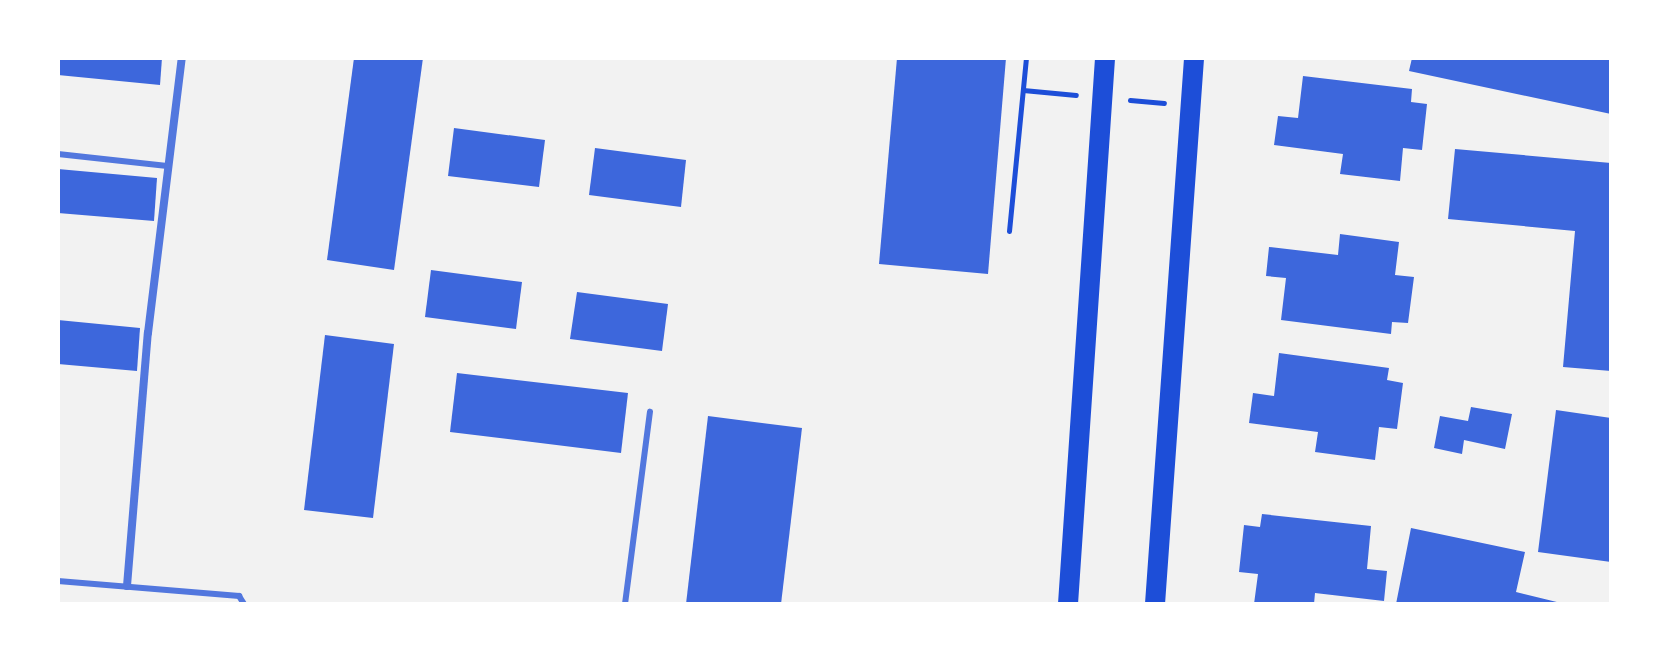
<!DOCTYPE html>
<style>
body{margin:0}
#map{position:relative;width:1669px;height:662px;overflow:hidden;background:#f2f2f2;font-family:"Playfair Display",serif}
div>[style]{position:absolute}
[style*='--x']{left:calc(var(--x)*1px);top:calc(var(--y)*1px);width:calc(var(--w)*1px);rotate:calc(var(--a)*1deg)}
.building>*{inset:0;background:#3d67dc}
.path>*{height:5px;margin:-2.5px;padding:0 2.5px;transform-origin:2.5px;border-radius:2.5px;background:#1d4ed8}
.service>*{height:6px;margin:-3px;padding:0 3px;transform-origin:3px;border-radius:3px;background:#5277de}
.minor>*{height:8px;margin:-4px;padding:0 4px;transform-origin:4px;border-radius:4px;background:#5277de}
.primary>*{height:20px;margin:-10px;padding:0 10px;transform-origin:10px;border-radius:10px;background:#1d4ed8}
span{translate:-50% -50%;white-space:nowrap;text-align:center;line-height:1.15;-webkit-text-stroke:6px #fff;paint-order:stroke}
.frame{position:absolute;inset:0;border:60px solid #fff;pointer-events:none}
</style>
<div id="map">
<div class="building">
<div style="clip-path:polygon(58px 58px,162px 58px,160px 85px,58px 75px)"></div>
<div style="clip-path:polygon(354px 58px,423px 58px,394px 270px,327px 260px)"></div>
<div style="clip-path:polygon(897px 58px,1006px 58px,988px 274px,879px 264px)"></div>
<div style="clip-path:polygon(1412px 58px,1611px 58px,1611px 114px,1409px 71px)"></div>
<div style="clip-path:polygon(1303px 76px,1412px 89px,1411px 102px,1427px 104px,1422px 150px,1403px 148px,1400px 181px,1340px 174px,1343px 154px,1274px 145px,1278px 116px,1298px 118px)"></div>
<div style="clip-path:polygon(454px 128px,545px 140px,539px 187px,448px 176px)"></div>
<div style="clip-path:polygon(595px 148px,686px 160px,681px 207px,589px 195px)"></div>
<div style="clip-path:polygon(1455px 149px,1611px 163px,1611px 371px,1563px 367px,1575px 231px,1448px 219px)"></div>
<div style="clip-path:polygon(58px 169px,157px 178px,154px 221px,58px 213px)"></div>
<div style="clip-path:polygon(1340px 234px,1399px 242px,1395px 275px,1414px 277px,1408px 323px,1392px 322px,1391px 334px,1281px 320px,1286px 278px,1266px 276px,1269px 247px,1338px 255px)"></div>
<div style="clip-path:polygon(431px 270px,522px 282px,516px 329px,425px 317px)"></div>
<div style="clip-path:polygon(577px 292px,668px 304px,662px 351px,570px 339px)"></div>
<div style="clip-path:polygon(58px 320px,140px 328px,137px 371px,58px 364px)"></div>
<div style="clip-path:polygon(325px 335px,394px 344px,373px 518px,304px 510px)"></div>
<div style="clip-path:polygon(1279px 353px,1389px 368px,1387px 380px,1403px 383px,1397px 429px,1379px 427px,1375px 460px,1315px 452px,1318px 432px,1249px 423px,1253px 393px,1274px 396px)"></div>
<div style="clip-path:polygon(457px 373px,628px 393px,621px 453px,450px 432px)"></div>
<div style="clip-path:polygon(1471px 407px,1512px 414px,1505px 449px,1464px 440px,1462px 454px,1434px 448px,1440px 416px,1468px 421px)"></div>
<div style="clip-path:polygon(1556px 410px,1611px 418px,1611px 562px,1538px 552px)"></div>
<div style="clip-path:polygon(708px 416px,802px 428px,781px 604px,686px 604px)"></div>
<div style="clip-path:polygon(1262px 514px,1371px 526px,1367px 569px,1387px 571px,1384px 601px,1315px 593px,1314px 604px,1254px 604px,1258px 574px,1239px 572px,1244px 525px,1260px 527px)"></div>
<div style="clip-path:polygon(1411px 528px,1525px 552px,1516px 592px,1565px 604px,1396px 604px)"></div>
</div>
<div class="path">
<div style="--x:1023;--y:90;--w:53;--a:5.4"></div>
<div style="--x:1130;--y:100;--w:34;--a:5"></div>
<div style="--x:1009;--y:231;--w:174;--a:-84.4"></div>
</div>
<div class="service">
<div style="--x:58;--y:154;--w:110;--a:6.3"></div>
<div style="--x:58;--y:581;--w:182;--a:4.7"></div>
<div style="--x:239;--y:596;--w:9;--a:58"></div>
<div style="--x:625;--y:604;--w:194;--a:-82.6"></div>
</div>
<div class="minor">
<div style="--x:127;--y:586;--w:254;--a:-85.3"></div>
<div style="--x:148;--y:333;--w:277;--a:-83"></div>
</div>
<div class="primary">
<div style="--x:1068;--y:604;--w:547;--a:-86.12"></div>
<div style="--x:1155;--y:604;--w:547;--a:-85.91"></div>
</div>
<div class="frame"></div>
</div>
